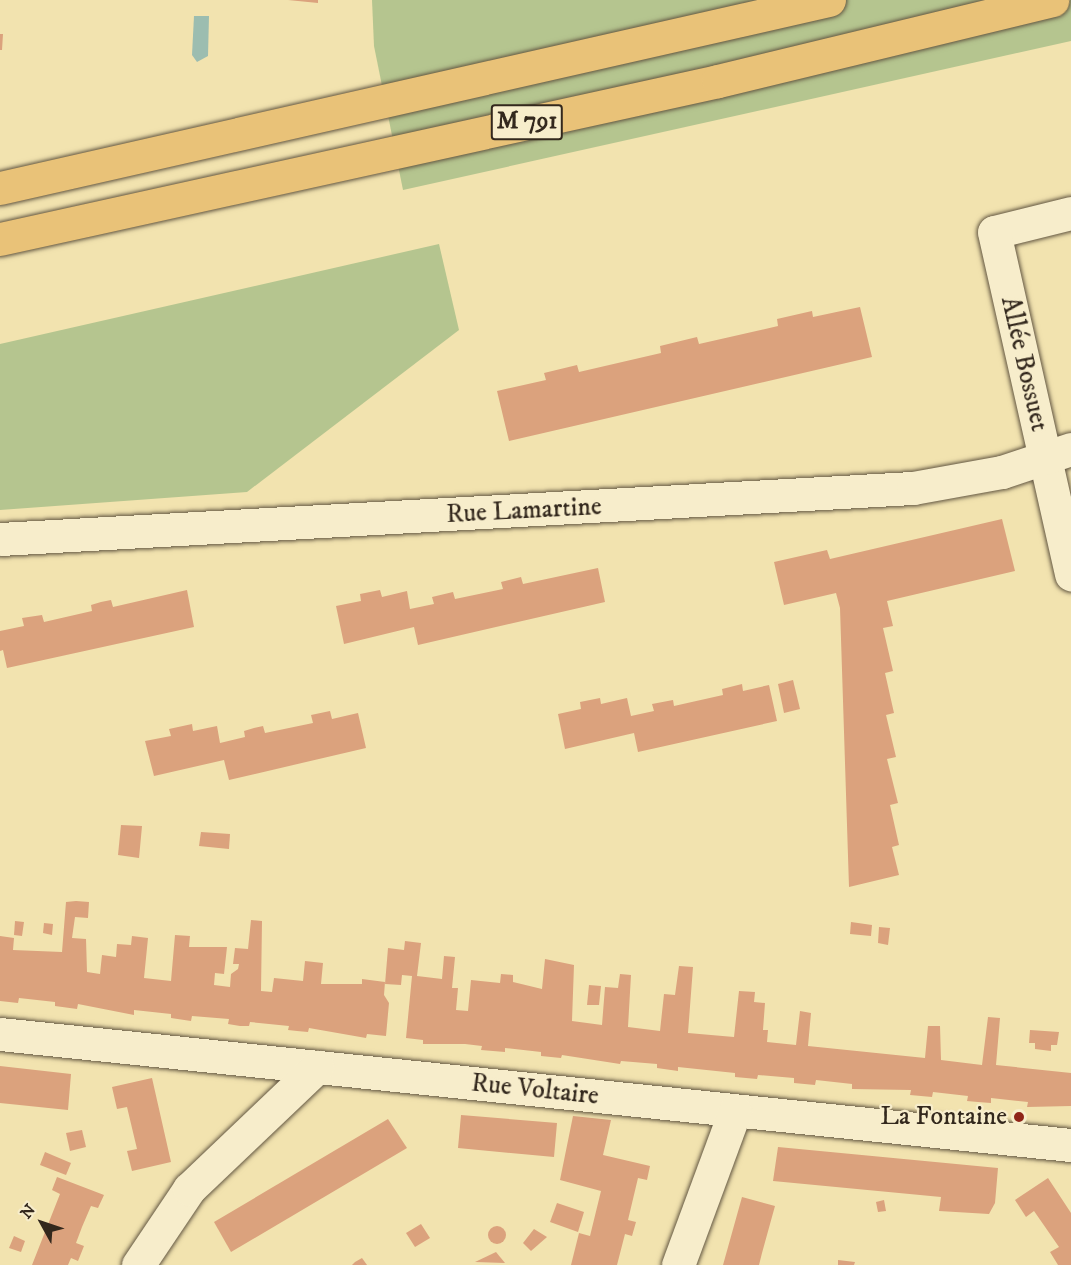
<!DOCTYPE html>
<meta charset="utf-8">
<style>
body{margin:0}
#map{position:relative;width:1071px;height:1265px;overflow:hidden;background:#f2e3af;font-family:"IM FELL DW Pica",serif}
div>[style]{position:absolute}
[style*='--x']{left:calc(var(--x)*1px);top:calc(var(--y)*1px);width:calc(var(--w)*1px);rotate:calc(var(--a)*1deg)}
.green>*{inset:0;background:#b5c58f}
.water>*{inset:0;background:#9cbdb0}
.building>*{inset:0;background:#dba27d}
.round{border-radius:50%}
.roads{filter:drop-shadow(0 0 2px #635742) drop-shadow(0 0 2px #635742)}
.minor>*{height:33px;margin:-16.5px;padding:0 16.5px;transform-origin:16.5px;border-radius:16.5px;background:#f7edcb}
.major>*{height:33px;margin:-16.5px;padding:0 16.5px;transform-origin:16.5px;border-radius:16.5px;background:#e9c278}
.dots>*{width:16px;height:16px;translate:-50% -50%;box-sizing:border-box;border:3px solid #f7edcb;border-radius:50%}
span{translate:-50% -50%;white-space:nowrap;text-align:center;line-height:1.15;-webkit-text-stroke:4.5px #f7edcb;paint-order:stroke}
.shield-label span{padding:2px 4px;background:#f7edcb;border:2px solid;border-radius:4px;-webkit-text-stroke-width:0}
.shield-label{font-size:24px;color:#33281d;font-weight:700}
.street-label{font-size:26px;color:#33281d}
.poi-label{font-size:26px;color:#33281d}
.right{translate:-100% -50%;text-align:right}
.north{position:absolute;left:12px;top:1193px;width:60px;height:60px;-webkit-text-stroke:4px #f7edcb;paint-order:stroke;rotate:310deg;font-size:16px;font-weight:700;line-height:24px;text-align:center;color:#33281d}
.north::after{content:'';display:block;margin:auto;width:21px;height:27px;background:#33281d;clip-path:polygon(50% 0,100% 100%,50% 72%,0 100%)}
</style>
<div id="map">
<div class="green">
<div style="clip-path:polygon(372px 0,1071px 0,1071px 41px,403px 190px,374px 46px)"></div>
<div style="clip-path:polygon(439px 244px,459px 330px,247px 492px,0 510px,0 344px)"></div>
</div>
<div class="water">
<div style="clip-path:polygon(194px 16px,209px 16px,208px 56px,197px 62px,192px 55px)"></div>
</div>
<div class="building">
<div style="clip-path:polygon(288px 0,318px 0,318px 3px)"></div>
<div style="clip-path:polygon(0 34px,3px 34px,2px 50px,0 50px)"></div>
<div style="clip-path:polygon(860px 307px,872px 357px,509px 441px,497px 391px,546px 380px,544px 373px,577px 365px,579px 372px,661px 353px,660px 346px,697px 337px,699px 344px,778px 326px,777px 319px,812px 311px,813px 317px)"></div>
<div style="clip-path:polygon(1002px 519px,1015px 571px,887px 601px,893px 626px,883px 628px,893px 671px,885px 673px,894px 713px,886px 715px,896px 757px,887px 759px,898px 803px,890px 805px,899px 845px,892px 847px,899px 875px,849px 887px,840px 608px,836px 593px,784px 605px,774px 562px,827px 550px,830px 559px)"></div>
<div style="clip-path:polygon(598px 568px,605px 602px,418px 645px,414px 627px,344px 644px,336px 606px,361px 601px,360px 594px,380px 590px,382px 597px,407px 591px,410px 609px,434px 604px,432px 597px,453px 592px,455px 599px,503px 589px,501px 582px,521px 577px,523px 584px)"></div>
<div style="clip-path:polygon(187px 590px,194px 627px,7px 668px,3px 650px,0 651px,0 631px,24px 626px,22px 618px,42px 615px,44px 622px,92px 611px,91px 605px,101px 602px,111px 600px,113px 607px)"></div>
<div style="clip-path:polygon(793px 680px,800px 709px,784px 713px,778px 684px)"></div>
<div style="clip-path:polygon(742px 684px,743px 691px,769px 685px,777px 721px,638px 752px,634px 733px,565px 749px,558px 714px,581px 709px,580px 702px,600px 698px,601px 704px,627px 698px,631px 716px,654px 711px,652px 704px,673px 700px,674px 706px,723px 695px,722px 689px)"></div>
<div style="clip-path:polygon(330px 711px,332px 719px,358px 713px,366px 748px,229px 780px,224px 760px,154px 776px,145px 741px,171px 736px,169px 729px,192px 724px,193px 731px,217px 726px,220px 743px,245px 737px,244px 731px,254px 728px,263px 726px,265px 733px,313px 723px,311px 715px)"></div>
<div style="clip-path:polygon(121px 825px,142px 826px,139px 858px,118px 855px)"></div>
<div style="clip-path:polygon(201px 832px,230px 834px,229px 849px,199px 846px)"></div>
<div style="clip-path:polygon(76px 901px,89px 902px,88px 918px,75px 917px,72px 938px,86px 939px,87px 972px,100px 974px,102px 955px,116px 957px,117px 944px,131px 945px,132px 936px,148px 938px,144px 978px,171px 981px,175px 935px,190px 936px,189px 947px,227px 947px,224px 974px,215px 973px,214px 985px,230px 987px,231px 974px,238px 969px,239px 964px,233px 964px,235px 948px,248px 949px,251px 920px,262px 921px,261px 991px,272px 992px,274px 978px,303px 981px,305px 961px,323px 963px,321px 984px,362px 984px,362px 979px,385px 982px,384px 995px,389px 1003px,386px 1036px,367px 1034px,366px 1038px,309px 1028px,308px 1032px,297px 1031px,288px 1030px,289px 1026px,250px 1022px,249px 1026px,240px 1026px,228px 1024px,229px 1019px,192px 1016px,191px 1021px,171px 1018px,171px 1014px,134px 1010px,134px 1015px,78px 1004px,77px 1009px,55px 1006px,55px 1002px,19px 998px,18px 1003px,0 1001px,0 936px,14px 938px,13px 950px,62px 952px,66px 902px)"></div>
<div style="clip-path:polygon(15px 921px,24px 922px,22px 936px,14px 935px)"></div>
<div style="clip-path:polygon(851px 922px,872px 925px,871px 936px,850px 934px)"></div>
<div style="clip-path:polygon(44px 923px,53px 924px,52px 935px,43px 933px)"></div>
<div style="clip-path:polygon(879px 927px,890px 928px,888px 945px,878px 943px)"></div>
<div style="clip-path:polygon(405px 941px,421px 943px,417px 976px,442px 979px,444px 956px,455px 957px,452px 988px,458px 988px,456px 1010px,468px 1011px,471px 980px,500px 983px,501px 974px,513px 975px,513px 982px,542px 989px,545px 959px,574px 965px,572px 1021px,602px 1025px,605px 987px,618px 988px,620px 974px,631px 975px,628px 1027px,660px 1031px,664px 994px,675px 995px,679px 966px,693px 967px,688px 1033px,734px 1037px,739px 991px,755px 992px,754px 1002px,765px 1003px,763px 1030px,768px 1030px,767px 1042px,796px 1045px,800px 1011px,811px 1013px,808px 1046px,925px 1058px,928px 1026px,940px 1026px,941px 1060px,982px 1065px,988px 1017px,1000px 1018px,996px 1065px,1071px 1073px,1071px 1106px,1027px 1107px,1028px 1102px,991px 1098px,991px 1103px,978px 1102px,967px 1101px,968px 1096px,933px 1092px,932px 1097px,910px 1095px,911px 1090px,852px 1089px,852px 1084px,816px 1080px,815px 1085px,794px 1083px,794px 1078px,758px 1075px,757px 1079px,735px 1077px,735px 1073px,678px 1067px,678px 1071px,657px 1068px,657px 1064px,621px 1061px,620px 1064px,562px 1055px,561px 1058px,541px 1056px,541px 1052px,505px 1048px,505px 1052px,481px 1050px,482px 1046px,465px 1044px,423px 1044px,423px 1040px,406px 1038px,412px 976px,402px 975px,401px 985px,385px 984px,388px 948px,404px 950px)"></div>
<div style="clip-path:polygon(589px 985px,601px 986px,599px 1005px,587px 1005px)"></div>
<div style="clip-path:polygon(1030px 1030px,1059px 1032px,1057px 1045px,1051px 1045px,1051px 1051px,1035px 1049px,1035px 1043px,1029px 1043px)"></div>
<div style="clip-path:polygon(0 1066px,71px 1074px,68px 1110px,0 1103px)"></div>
<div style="clip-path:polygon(152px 1078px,171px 1162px,132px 1171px,127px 1151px,137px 1149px,127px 1107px,117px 1109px,112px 1087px)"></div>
<div style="clip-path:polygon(461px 1115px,557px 1123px,554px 1157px,458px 1148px)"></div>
<div style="clip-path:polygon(573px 1116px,611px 1120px,603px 1155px,650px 1166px,647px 1180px,638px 1178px,628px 1220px,636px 1222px,632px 1236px,625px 1234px,617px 1265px,571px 1265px,579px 1233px,590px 1236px,601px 1191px,560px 1180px)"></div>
<div style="clip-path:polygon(388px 1119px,407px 1148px,231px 1252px,214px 1222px)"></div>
<div style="clip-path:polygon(82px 1130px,86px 1147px,70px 1151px,66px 1133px)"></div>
<div style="clip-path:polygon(778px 1147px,998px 1168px,995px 1203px,989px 1214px,939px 1211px,941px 1197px,773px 1181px)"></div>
<div style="clip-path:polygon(45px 1152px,71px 1163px,66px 1175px,40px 1165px)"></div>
<div style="clip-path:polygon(57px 1177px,104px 1195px,98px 1208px,91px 1206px,82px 1227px,76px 1243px,84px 1246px,78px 1261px,71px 1258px,68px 1265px,32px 1265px,60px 1194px,52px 1190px)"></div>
<div style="clip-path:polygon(1048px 1178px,1071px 1213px,1071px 1265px,1058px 1265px,1050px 1252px,1059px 1247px,1034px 1211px,1026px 1217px,1015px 1200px)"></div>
<div style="clip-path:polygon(742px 1197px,775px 1206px,762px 1253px,759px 1265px,723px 1265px)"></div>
<div style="clip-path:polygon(884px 1200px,886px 1211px,878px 1212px,876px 1202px)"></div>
<div style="clip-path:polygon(557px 1203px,584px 1212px,578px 1232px,550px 1222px)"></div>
<div style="clip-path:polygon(421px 1224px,430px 1238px,415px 1247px,406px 1233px)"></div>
<div class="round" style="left:488px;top:1226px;width:18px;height:18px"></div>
<div style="clip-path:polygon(534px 1229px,547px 1237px,531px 1251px,523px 1243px)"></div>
<div style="clip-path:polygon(14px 1236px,25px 1241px,21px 1252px,9px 1248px)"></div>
<div style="clip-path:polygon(496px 1252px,505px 1263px,475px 1262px)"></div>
<div style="clip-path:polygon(362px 1258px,367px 1265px,352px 1265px,355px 1262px)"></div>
<div style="clip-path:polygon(838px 1260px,855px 1262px,854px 1265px,838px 1265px)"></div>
</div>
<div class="roads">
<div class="minor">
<div style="--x:1071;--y:213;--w:79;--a:166.1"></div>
<div style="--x:994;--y:232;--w:351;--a:77.3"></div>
<div style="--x:0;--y:539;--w:914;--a:-3.2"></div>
<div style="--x:913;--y:488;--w:90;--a:-10.2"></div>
<div style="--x:1002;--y:472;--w:73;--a:-18.4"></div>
<div style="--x:0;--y:1034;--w:1077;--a:5.92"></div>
<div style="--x:138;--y:1265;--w:92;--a:-56.1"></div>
<div style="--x:189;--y:1189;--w:177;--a:-43.6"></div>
<div style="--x:678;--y:1265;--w:164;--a:-69.7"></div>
</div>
<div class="major">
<div style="--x:0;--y:188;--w:850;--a:-12.78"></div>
<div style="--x:0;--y:239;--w:735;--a:-12.41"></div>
<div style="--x:718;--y:81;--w:344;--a:-13.6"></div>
</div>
</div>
<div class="dots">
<div style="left:1019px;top:1117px;background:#8f2418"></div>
</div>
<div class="shield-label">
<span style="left:527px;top:122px">M 791</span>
</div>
<div class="street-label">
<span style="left:1024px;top:364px;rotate:77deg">Allée Bossuet</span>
<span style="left:524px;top:511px;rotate:-3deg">Rue Lamartine</span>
<span style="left:535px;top:1090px;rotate:6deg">Rue Voltaire</span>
</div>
<div class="poi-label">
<span class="right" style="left:1007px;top:1117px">La Fontaine</span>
</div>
<div class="north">N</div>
</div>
